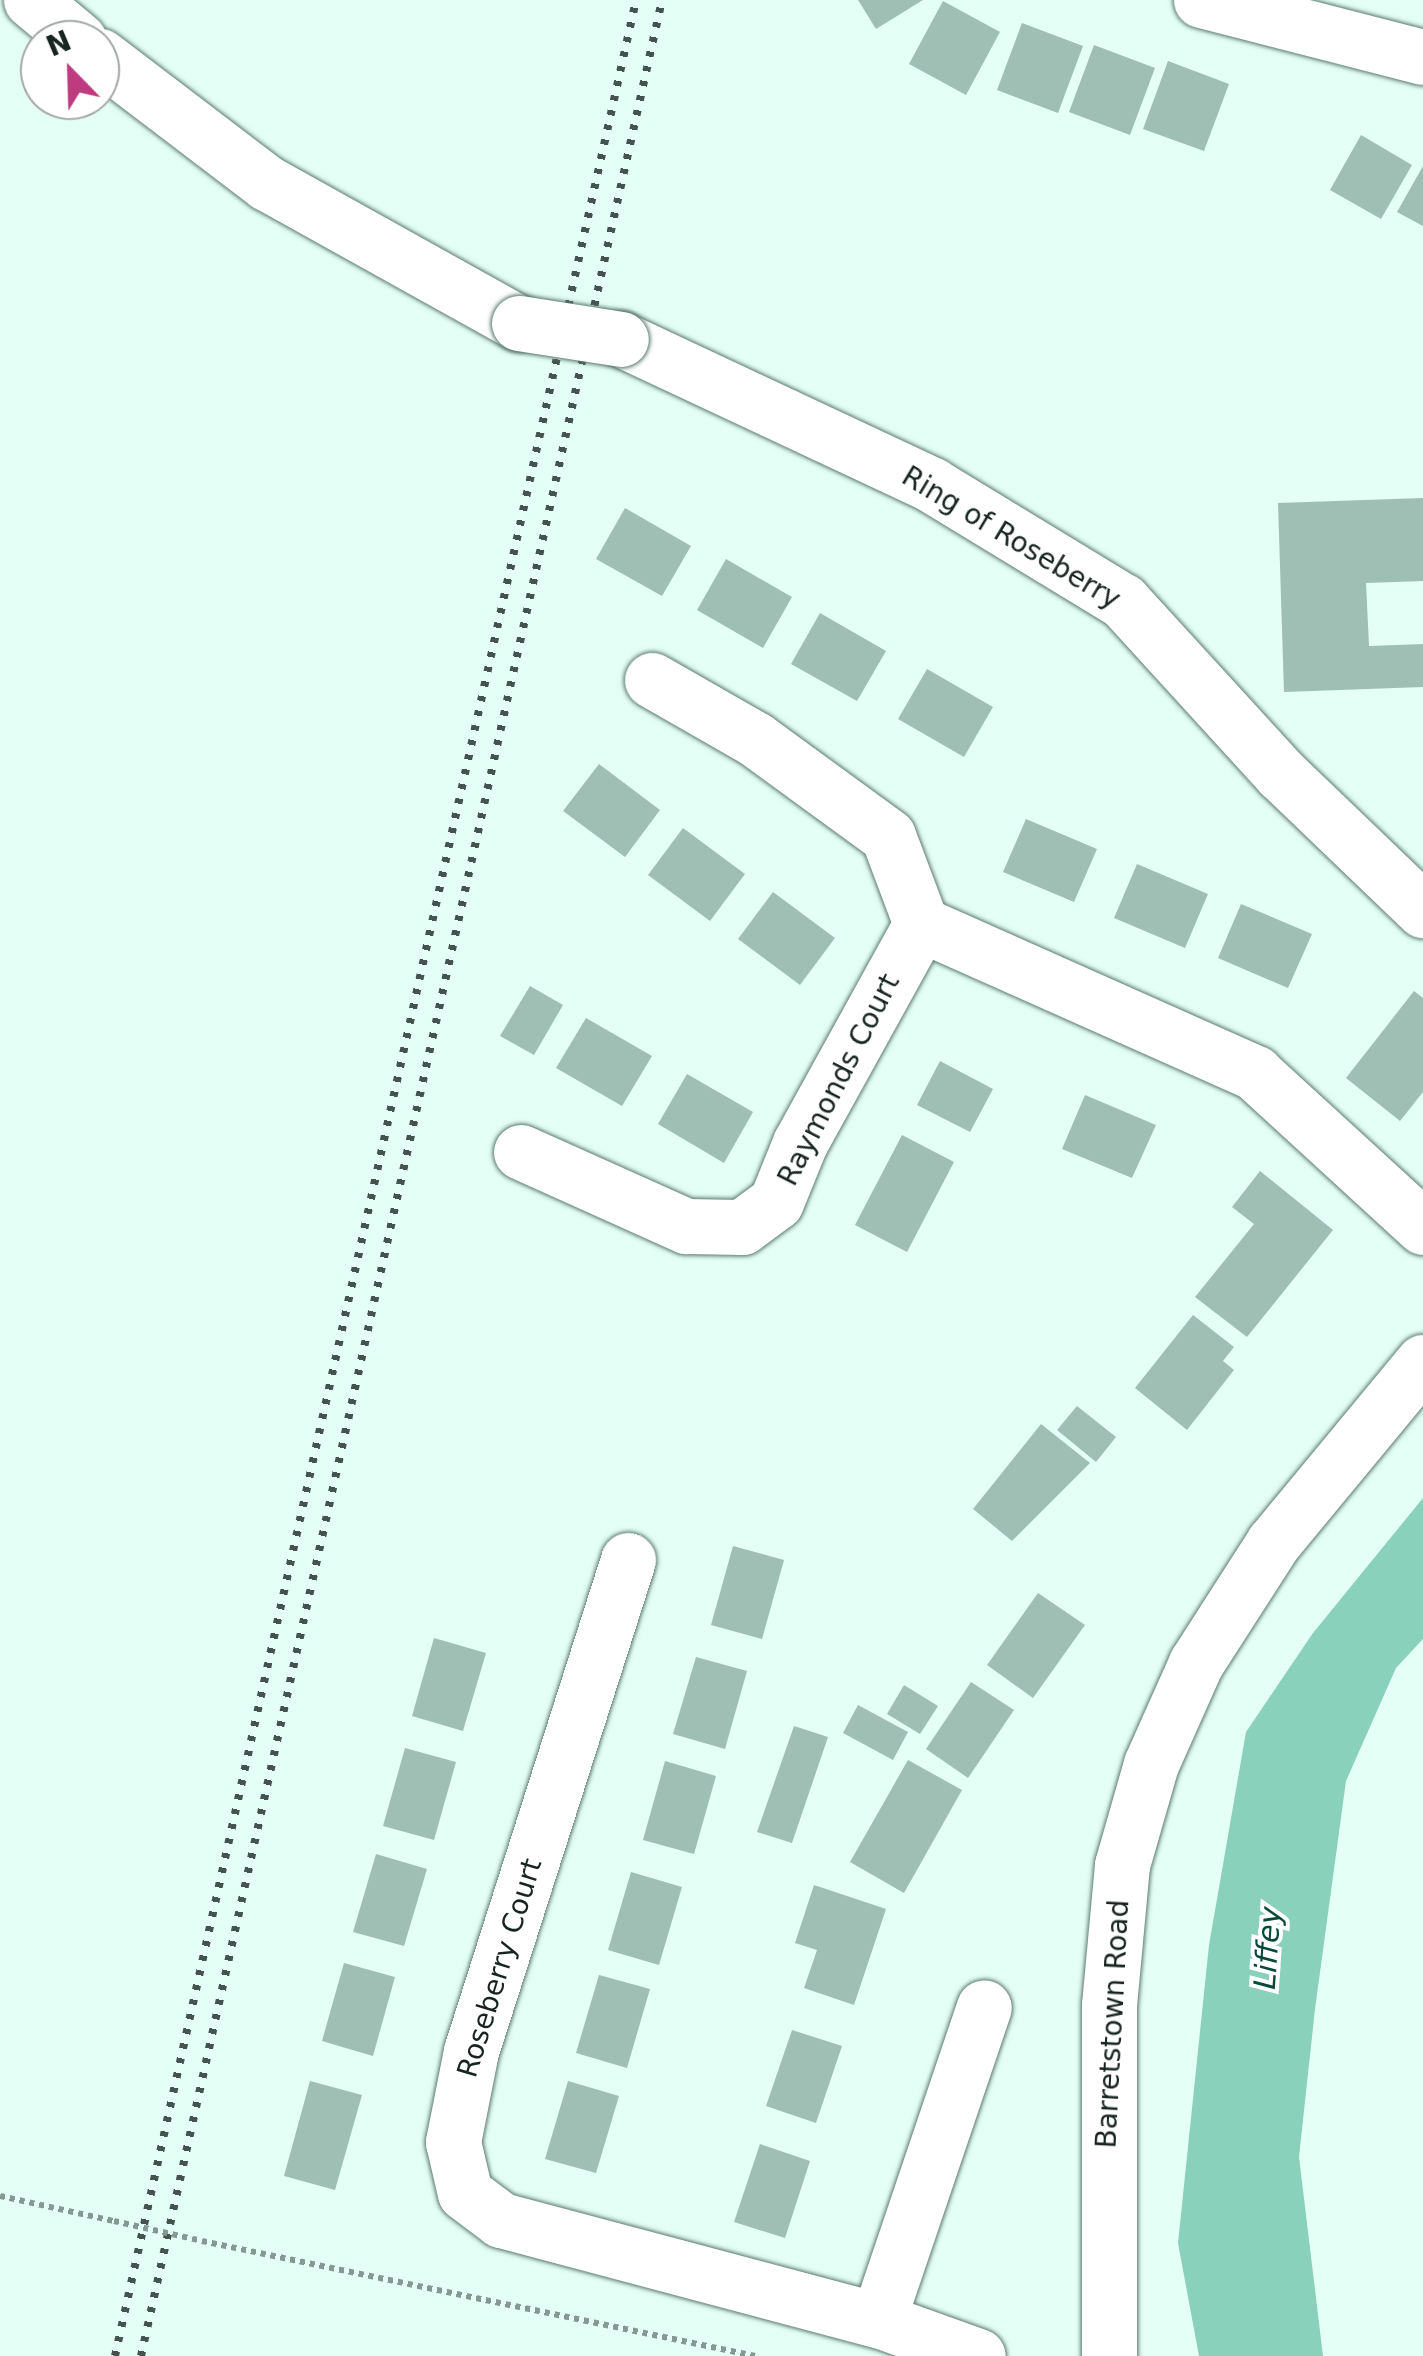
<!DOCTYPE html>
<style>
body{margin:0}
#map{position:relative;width:1423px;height:2356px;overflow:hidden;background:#e4fff5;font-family:"DejaVu Sans",sans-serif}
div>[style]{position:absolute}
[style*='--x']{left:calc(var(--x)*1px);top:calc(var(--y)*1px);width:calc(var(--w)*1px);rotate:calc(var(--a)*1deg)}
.water>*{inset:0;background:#89d1ba}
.building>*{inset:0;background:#9fbfb4}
.path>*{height:6px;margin-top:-3px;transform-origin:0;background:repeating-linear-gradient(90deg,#859992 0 5px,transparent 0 10px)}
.roads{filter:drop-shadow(0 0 2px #5c7a70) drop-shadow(0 0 2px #5c7a70)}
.minor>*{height:55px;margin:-27.5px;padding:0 27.5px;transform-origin:27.5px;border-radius:27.5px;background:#fff}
.rail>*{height:8px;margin-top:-4px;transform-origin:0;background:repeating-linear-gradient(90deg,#44534e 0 5px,transparent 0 15px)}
.path-bridge>*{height:6px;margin-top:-3px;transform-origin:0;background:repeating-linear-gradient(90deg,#859992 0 5px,transparent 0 10px)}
.bridges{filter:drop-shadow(0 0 2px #5c7a70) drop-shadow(0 0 2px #5c7a70)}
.minor-bridge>*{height:55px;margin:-27.5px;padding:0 27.5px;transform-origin:27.5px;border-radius:27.5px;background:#fff}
span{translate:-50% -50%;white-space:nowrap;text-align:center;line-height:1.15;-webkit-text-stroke:8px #fff;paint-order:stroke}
.street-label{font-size:28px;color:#182420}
.water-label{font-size:30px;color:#09493a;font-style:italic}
.north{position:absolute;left:20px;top:20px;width:100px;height:100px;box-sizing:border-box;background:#fff;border:2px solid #a3a7a6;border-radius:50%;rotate:337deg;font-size:28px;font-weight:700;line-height:40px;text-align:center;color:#182420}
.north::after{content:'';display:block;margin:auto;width:35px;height:45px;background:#bf3b80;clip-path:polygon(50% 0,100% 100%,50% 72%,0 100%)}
</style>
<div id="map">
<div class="water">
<div style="clip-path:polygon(1423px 1498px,1423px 1639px,1396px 1668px,1346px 1781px,1315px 2009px,1299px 2157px,1323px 2356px,1199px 2356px,1178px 2243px,1209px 1945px,1246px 1732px,1313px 1633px)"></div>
</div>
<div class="building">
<div style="clip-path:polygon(858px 0,923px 0,876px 29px)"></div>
<div style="clip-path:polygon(943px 1px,1000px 32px,966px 95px,909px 64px)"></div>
<div style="clip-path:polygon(1022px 23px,1083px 46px,1058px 113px,997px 90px)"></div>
<div style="clip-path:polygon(1094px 45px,1155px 68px,1130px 135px,1069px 112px)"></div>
<div style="clip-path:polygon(1168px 61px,1229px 84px,1204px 151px,1143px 129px)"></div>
<div style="clip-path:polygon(1361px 135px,1412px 165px,1381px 219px,1330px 190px)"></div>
<div style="clip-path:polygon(1423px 166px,1423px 226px,1397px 212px)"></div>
<div style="clip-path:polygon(1423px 498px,1423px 581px,1366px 583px,1369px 646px,1423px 644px,1423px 687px,1284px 692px,1278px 503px)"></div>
<div style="clip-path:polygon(625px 508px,691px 546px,662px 596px,596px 559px)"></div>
<div style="clip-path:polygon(726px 559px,792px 597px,763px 648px,697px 610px)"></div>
<div style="clip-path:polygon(820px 613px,886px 651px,857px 701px,791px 664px)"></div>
<div style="clip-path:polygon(927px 669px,993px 707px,964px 757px,898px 719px)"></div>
<div style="clip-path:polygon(599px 764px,660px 810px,625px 857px,563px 811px)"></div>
<div style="clip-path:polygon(1026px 819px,1097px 849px,1074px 902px,1003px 872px)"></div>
<div style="clip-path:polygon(683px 828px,745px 874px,710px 921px,648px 875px)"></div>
<div style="clip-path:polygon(1137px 864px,1208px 894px,1185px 948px,1114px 918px)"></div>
<div style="clip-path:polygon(773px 892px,835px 938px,800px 985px,738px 939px)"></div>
<div style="clip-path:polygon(1241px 904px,1312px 934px,1288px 988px,1218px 958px)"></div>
<div style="clip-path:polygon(530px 986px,563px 1005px,534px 1055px,500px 1036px)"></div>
<div style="clip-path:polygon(1414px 991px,1423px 998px,1423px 1092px,1400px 1121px,1346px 1078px)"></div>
<div style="clip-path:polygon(586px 1018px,652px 1056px,622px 1106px,556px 1068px)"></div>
<div style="clip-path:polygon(940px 1061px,993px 1089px,970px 1132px,917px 1105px)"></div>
<div style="clip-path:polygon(687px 1074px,753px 1112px,724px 1163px,658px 1124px)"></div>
<div style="clip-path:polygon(1085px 1095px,1156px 1125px,1132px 1178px,1062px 1149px)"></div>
<div style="clip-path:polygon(902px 1135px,954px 1162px,907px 1252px,855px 1225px)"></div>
<div style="clip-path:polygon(1260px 1171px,1333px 1230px,1247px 1337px,1195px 1297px,1254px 1224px,1232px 1207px)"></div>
<div style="clip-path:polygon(1193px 1315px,1234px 1347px,1223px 1361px,1234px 1370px,1187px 1430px,1135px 1388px)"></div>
<div style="clip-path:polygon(1077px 1406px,1116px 1437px,1096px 1462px,1057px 1430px)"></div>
<div style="clip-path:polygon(1041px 1424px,1090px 1463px,1012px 1541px,973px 1509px)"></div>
<div style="clip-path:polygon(733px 1546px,784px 1560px,762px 1639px,711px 1625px)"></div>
<div style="clip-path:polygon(1038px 1593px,1085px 1625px,1033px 1698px,987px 1665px)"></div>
<div style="clip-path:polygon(434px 1638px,486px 1653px,463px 1731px,412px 1716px)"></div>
<div style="clip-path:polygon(696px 1657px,747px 1671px,725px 1749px,673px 1734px)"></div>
<div style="clip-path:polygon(971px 1682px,1014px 1710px,968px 1778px,926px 1749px)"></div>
<div style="clip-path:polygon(904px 1685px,938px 1706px,920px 1734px,887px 1714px)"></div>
<div style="clip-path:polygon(858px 1705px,908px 1732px,893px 1760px,843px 1733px)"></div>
<div style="clip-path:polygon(794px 1726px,828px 1737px,792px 1843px,757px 1832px)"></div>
<div style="clip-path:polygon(405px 1748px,456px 1762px,434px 1840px,383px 1826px)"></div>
<div style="clip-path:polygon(908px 1760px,962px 1790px,904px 1893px,850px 1862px)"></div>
<div style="clip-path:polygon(665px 1761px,716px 1776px,694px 1854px,643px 1840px)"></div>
<div style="clip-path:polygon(376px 1854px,427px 1869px,404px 1946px,353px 1932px)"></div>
<div style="clip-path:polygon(631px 1872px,682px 1887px,659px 1965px,608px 1950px)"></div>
<div style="clip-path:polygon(814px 1885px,886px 1909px,854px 2005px,804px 1988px,817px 1950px,795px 1943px)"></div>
<div style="clip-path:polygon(344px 1963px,395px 1977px,373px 2056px,322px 2041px)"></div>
<div style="clip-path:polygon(599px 1975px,650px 1989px,627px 2068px,576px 2053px)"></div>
<div style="clip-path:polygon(792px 2030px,842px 2046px,816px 2123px,766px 2106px)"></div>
<div style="clip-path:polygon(310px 2081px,362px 2095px,335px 2190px,284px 2176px)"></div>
<div style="clip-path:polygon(568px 2081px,619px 2096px,596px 2173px,545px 2159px)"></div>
<div style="clip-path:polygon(760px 2144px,810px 2161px,785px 2238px,734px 2222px)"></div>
</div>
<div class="path">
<div style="--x:0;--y:2196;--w:117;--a:12.4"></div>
<div style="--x:202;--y:2241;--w:565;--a:11.75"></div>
</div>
<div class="roads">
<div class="minor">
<div style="--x:31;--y:0;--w:62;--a:39.8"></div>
<div style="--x:1201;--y:0;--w:229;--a:14.4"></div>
<div style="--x:100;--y:56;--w:210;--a:37.3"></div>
<div style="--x:267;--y:183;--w:288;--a:29.1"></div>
<div style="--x:621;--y:339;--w:344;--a:25.1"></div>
<div style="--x:932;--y:485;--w:223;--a:31.3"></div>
<div style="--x:1123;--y:601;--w:234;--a:47.6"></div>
<div style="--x:1281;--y:774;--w:197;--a:43.8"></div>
<div style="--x:652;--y:680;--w:119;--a:29.8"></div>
<div style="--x:755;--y:739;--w:165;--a:36.1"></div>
<div style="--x:888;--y:836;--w:94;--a:69.4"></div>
<div style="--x:921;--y:924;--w:366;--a:24"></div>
<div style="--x:1255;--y:1073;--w:228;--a:42.5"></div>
<div style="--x:521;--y:1152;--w:181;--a:24.2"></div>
<div style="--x:686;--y:1226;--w:56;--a:1"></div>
<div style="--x:742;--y:1227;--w:42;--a:-36.3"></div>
<div style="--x:776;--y:1202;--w:64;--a:-67.9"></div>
<div style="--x:800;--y:1143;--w:250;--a:-61.1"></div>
<div style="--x:628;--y:1560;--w:515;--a:107.73"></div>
<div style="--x:471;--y:2051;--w:93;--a:101.2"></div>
<div style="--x:453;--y:2142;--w:52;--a:76.8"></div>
<div style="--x:465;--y:2193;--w:45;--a:36.9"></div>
<div style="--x:501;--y:2220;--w:390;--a:14.9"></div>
<div style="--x:878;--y:2320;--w:106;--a:19.8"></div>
<div style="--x:878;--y:2320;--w:330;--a:-71.3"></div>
<div style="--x:1109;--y:2356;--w:351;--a:-90"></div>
<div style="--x:1109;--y:2005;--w:141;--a:-84.7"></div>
<div style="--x:1122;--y:1865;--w:105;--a:-74"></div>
<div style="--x:1151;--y:1764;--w:111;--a:-66"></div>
<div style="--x:1196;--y:1663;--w:143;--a:-57.3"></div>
<div style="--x:1273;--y:1543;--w:235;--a:-50.4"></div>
</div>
</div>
<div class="rail">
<div style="--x:115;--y:2356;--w:2413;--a:-77.53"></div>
<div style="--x:141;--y:2356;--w:2413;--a:-77.53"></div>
</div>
<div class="path-bridge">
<div style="--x:114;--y:2221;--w:90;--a:12.8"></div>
</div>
<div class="bridges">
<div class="minor-bridge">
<div style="--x:519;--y:323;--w:103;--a:8.9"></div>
</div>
</div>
<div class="street-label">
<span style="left:1011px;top:538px;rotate:31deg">Ring of Roseberry</span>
<span style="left:839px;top:1080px;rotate:-63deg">Raymonds Court</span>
<span style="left:500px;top:1968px;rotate:-73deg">Roseberry Court</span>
<span style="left:1113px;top:2024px;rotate:-87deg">Barretstown Road</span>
</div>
<div class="water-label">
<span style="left:1268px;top:1948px;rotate:-86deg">Liffey</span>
</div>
<div class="north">N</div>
</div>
